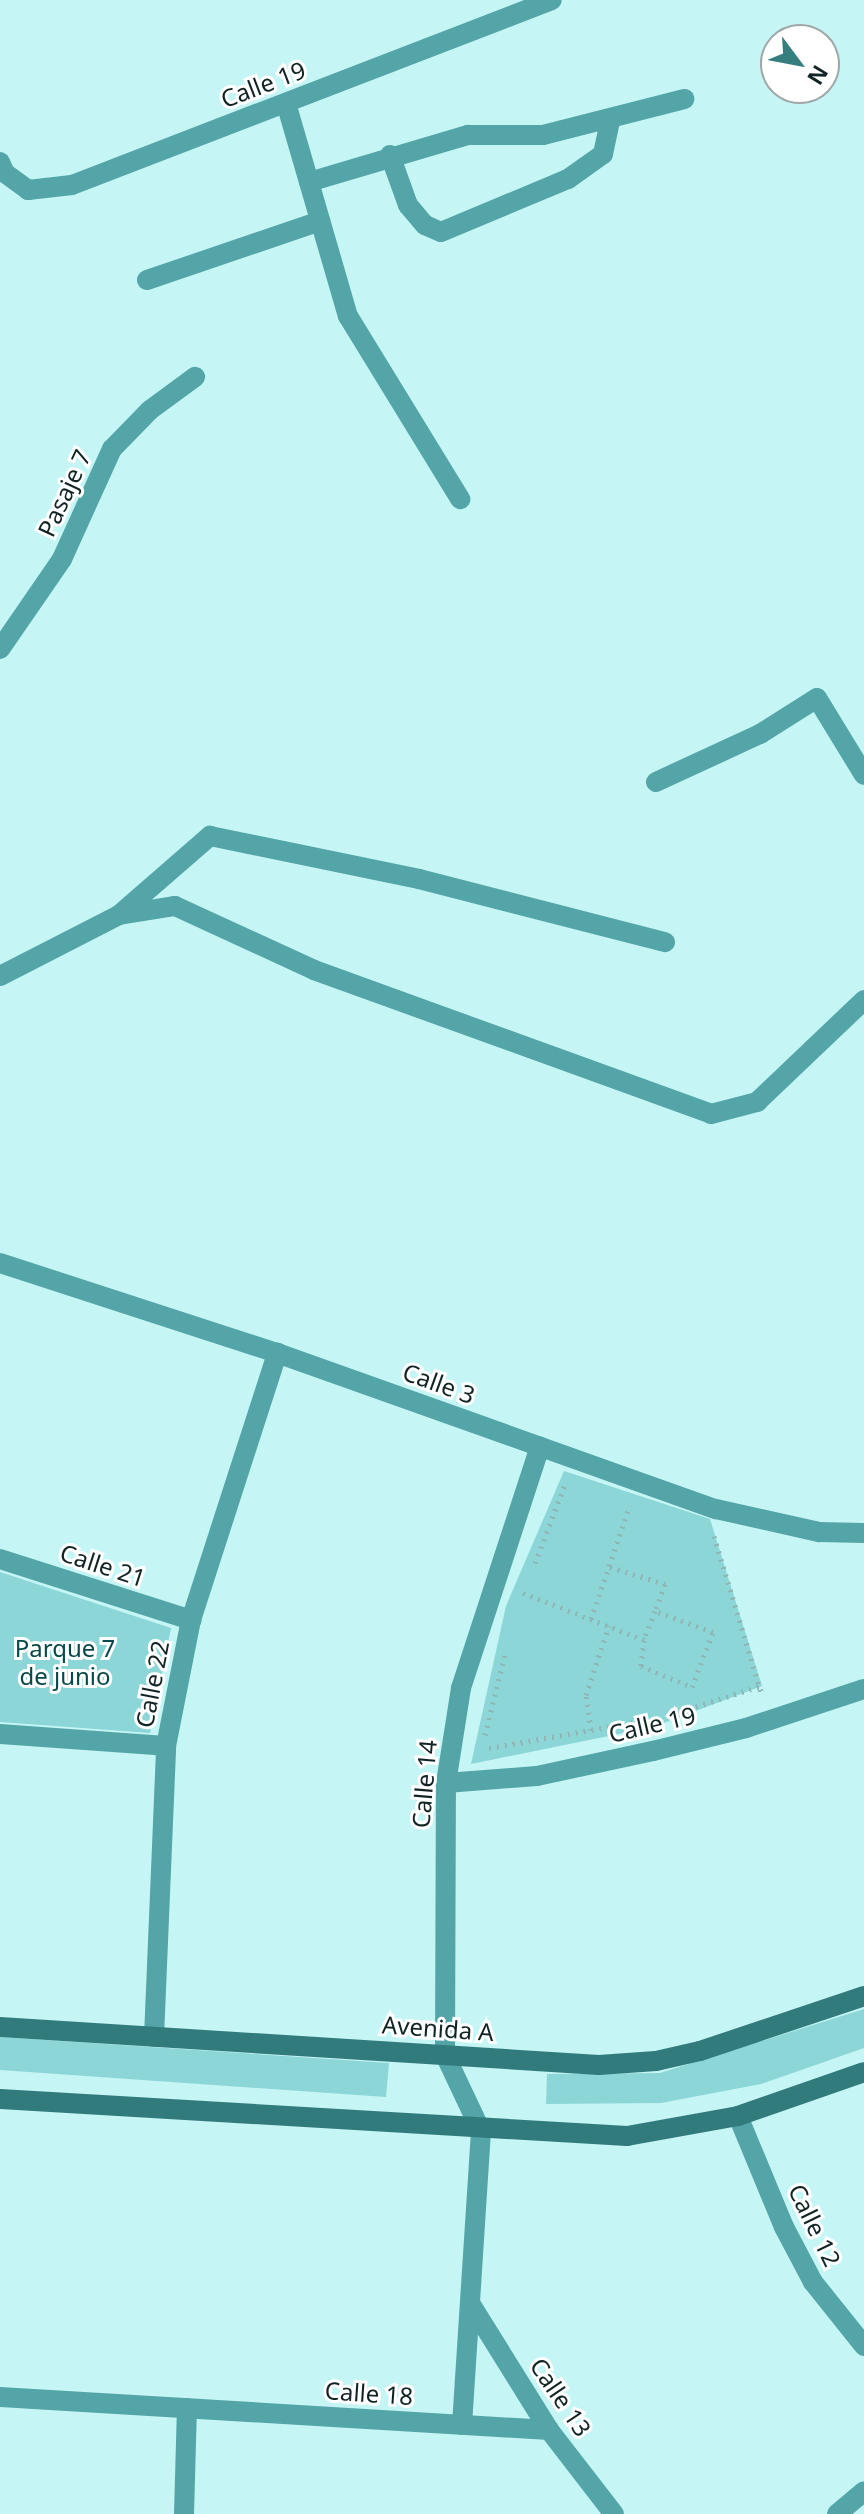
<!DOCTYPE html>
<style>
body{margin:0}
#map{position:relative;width:864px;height:2514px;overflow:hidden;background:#c6f5f5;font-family:"Noto Sans",sans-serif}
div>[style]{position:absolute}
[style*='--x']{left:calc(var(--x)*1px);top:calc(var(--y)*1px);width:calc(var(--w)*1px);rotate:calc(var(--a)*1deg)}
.green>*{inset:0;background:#8cd6d7}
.path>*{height:5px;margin-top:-2.5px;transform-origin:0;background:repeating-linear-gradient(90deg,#8fb5b5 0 2px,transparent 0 8px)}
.minor>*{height:20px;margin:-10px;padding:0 10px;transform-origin:10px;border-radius:10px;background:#54a5a7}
.secondary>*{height:20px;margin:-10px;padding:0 10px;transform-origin:10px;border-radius:10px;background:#327b7d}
span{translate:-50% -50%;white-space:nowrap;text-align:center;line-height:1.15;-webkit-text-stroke:6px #fff;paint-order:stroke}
.street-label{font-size:24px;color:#112324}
.park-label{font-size:24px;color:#094849}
.north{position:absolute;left:760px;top:24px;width:80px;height:80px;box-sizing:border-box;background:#fff;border:2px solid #a0a7a7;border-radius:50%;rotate:122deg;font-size:22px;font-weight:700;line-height:32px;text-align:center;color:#112324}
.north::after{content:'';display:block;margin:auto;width:28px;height:36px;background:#357e7f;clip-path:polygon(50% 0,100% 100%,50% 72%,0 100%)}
</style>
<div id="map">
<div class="green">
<div style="clip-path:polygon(564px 1471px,710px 1519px,762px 1686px,653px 1727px,471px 1764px,506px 1606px)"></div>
<div style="clip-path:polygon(0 1572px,171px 1628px,150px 1733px,0 1722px)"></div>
<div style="clip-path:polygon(864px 2009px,864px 2048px,761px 2084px,661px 2103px,546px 2104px,547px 2074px,660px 2073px)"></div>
<div style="clip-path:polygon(0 2037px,389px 2063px,386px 2097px,0 2070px)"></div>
</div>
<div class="path">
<div style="--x:714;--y:1536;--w:166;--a:73.2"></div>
<div style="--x:535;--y:1563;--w:87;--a:-69.1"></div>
<div style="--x:610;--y:1567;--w:58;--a:17.2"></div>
<div style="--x:665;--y:1584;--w:29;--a:110"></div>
<div style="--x:655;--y:1611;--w:31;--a:111"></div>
<div style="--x:644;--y:1640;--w:26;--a:97"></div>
<div style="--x:641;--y:1666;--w:55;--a:22.4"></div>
<div style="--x:692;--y:1687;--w:59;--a:-69.1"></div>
<div style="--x:713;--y:1632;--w:62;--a:-160.1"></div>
<div style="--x:523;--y:1593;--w:130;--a:21.2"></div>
<div style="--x:591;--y:1619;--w:120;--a:-71.1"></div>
<div style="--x:673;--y:1714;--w:91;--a:-17.8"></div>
<div style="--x:591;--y:1730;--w:35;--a:-98"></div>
<div style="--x:586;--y:1695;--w:73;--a:-71.6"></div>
<div style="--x:485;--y:1735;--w:82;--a:-76"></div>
<div style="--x:489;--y:1748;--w:153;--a:-10.1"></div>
</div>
<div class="minor">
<div style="--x:286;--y:103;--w:222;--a:73.8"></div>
<div style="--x:348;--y:316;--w:215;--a:58.5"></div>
<div style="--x:390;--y:155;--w:53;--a:70.2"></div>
<div style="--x:408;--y:205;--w:26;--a:50"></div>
<div style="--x:425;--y:225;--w:17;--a:24"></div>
<div style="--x:441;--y:232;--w:138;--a:-22.7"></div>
<div style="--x:568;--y:179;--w:43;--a:-35.5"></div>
<div style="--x:603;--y:154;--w:34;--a:-78"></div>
<div style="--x:0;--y:162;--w:12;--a:66"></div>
<div style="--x:5;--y:173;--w:29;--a:36"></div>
<div style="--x:28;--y:190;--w:44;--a:-6.5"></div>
<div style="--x:72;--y:185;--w:514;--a:-21.08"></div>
<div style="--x:309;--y:182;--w:166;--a:-16.5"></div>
<div style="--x:468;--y:135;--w:75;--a:0"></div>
<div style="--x:543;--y:135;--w:146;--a:-14.3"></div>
<div style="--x:147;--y:280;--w:183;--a:-18.8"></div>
<div style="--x:0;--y:649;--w:109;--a:-55.4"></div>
<div style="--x:62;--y:559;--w:121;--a:-65.6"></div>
<div style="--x:112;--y:449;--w:54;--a:-45.7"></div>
<div style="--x:150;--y:410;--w:56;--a:-36.3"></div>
<div style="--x:656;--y:782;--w:115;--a:-24.8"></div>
<div style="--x:760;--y:734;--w:67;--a:-32.3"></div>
<div style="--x:817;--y:698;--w:90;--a:58.6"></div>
<div style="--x:119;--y:915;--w:121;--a:-41"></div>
<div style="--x:210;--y:836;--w:213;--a:11.6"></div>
<div style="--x:419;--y:879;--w:254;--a:14.4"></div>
<div style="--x:0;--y:976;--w:134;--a:-27.1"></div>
<div style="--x:119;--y:915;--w:57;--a:-9.1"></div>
<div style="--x:175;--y:906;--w:153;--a:24.7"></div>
<div style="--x:314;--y:970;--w:422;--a:19.9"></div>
<div style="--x:711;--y:1114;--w:48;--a:-14.6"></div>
<div style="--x:757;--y:1102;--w:148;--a:-43.6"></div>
<div style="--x:0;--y:1263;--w:291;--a:18"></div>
<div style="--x:277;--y:1353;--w:466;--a:19.6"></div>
<div style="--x:716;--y:1509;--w:106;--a:12.6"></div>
<div style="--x:819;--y:1532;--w:45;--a:1.3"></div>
<div style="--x:0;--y:1559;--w:201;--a:17.7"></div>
<div style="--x:0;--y:1734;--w:166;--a:4.1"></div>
<div style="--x:446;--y:1783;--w:91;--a:-4.4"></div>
<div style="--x:537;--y:1776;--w:119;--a:-12.2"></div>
<div style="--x:653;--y:1751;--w:96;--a:-13.9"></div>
<div style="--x:746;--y:1728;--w:124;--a:-18.3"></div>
<div style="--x:154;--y:2037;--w:291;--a:-87.6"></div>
<div style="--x:166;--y:1746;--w:128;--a:-78.8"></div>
<div style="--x:191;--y:1620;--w:281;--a:-72.1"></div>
<div style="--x:738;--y:2116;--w:120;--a:67.5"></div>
<div style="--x:784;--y:2227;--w:62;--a:62.2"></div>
<div style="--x:813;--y:2282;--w:82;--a:51.4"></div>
<div style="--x:470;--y:2303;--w:150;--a:58.1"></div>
<div style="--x:549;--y:2430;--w:106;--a:52.3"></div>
<div style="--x:0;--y:2397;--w:550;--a:3.44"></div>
<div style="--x:462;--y:2425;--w:295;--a:-86.3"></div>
<div style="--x:481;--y:2131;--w:84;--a:-115.3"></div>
<div style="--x:445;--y:2055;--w:272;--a:-89.8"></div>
<div style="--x:446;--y:1783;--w:96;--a:-81"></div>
<div style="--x:461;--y:1688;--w:254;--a:-71.9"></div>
<div style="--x:184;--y:2514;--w:106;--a:-88.4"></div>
<div style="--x:837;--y:2514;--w:35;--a:-40"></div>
</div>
<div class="secondary">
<div style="--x:0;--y:2027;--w:600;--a:3.63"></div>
<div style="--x:599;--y:2065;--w:57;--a:-4"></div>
<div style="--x:656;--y:2061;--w:45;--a:-12.8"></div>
<div style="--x:700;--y:2051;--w:173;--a:-18.5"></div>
<div style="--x:0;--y:2099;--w:628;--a:3.38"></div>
<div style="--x:627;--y:2136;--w:113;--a:-10.2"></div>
<div style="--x:738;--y:2116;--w:133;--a:-19.2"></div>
</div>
<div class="street-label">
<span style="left:263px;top:84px;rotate:-21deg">Calle 19</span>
<span style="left:64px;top:493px;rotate:-65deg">Pasaje 7</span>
<span style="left:439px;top:1383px;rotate:20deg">Calle 3</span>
<span style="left:103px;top:1565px;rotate:18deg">Calle 21</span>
<span style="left:152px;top:1684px;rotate:-79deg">Calle 22</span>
<span style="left:652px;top:1724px;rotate:-13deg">Calle 19</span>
<span style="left:424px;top:1784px;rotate:-85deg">Calle 14</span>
<span style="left:438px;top:2028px;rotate:4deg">Avenida A</span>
<span style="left:815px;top:2225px;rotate:64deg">Calle 12</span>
<span style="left:369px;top:2393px;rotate:4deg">Calle 18</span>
<span style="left:561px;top:2397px;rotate:56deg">Calle 13</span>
</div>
<div class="park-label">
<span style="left:65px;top:1662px">Parque 7<br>de junio</span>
</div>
<div class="north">N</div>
</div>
